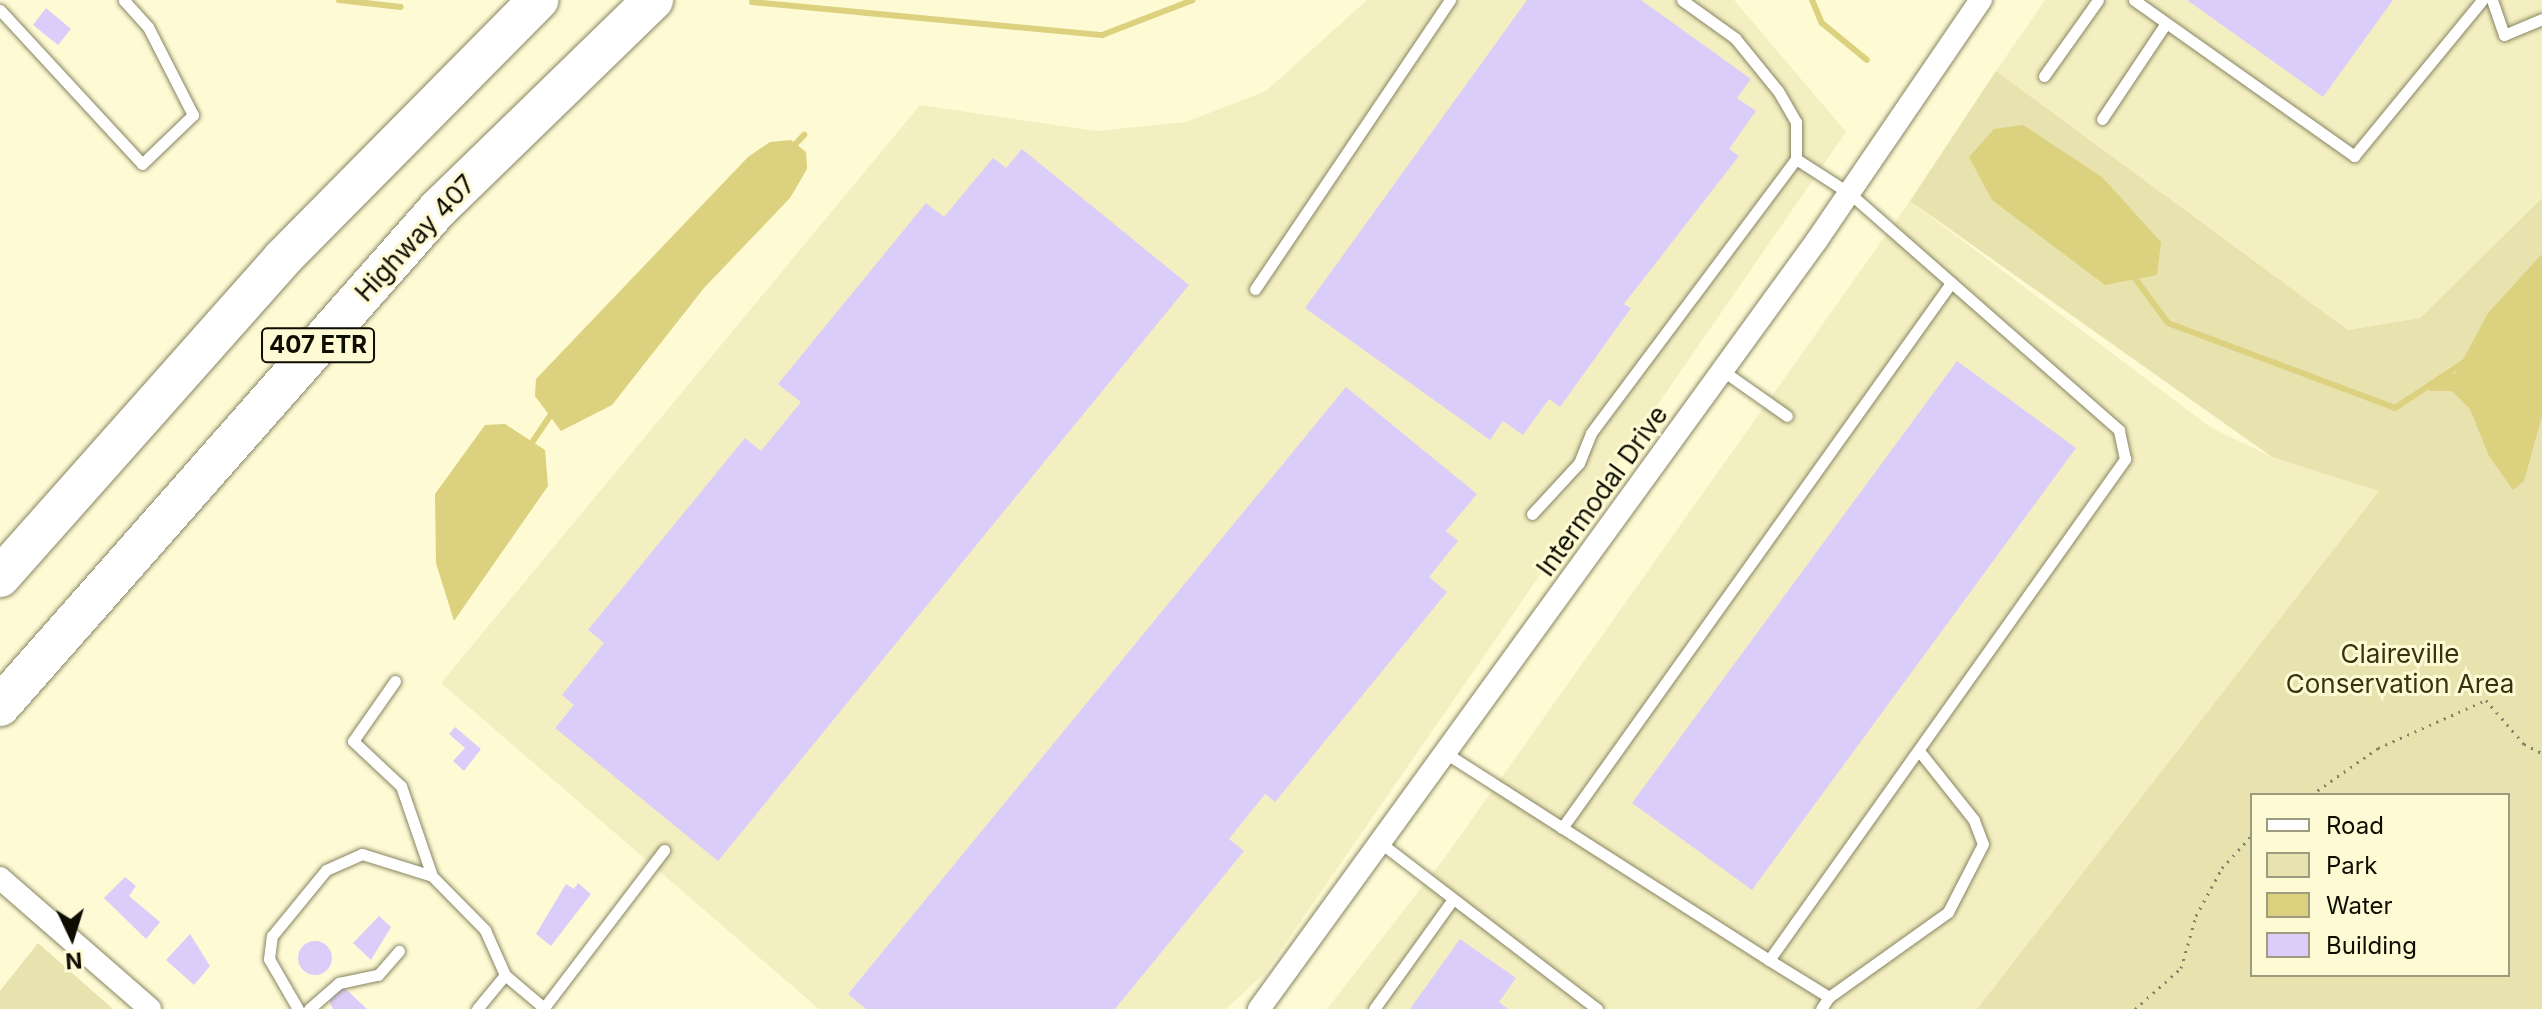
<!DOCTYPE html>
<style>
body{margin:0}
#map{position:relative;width:2542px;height:1009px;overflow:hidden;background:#fefad4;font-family:Inter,sans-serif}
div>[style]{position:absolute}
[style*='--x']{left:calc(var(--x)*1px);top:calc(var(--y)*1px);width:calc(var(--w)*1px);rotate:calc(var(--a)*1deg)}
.built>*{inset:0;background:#f4efc1}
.green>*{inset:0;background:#e8e2af}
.water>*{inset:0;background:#dbd17e}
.stream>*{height:6px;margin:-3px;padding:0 3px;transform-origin:3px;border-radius:3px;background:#dbd17e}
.building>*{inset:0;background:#dbcdfa}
.round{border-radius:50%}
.path>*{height:3px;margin-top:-1.5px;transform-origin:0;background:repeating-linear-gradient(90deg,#85826a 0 2px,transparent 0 8px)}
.roads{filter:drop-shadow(0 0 2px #888462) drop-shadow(0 0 2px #888462)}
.service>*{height:11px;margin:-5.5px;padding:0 5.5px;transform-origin:5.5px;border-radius:5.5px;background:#fff}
.minor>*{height:22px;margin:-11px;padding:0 11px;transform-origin:11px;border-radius:11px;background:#fff}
.motorway>*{height:40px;margin:-20px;padding:0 20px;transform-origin:20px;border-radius:20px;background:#fff}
span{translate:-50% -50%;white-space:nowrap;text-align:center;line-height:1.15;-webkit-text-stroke:6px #fefad4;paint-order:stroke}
.shield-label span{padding:2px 6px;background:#fefad4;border:2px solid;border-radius:6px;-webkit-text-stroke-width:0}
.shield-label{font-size:24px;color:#0e0d02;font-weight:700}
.street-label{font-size:26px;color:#0e0d02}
.park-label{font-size:26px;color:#38330f}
.legend{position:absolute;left:2250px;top:793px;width:260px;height:184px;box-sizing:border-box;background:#fefad4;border:2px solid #9e9b80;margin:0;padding:10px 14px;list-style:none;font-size:24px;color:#0e0d02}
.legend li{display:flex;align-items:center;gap:16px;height:40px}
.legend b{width:40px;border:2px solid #9e9b80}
.north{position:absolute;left:32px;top:897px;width:80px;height:80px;-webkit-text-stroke:6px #fefad4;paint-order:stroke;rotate:176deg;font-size:22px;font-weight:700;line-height:32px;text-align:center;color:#0e0d02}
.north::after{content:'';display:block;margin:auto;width:28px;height:36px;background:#0e0d02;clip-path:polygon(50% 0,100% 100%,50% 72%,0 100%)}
</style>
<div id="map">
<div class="built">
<div style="clip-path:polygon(1367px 0,1734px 0,1846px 132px,1265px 973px,1226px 1009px,819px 1009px,441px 683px,920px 105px,1096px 131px,1186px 122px,1266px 91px)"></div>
<div style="clip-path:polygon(2045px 0,2542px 0,2542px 198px,2420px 318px,2348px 330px,1996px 71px)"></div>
<div style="clip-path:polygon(1910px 201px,2210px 427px,2272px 457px,2380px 490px,1977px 1009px,1327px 1009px,1443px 860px)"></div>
</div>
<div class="green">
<div style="clip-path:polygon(evenodd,1996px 71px,2348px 330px,2420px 318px,2542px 198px,2542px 1009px,1977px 1009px,2379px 491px,2272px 457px,1910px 201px,1996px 71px,2252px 795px,2508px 795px,2508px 975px,2252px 975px,2252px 795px)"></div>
<div style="clip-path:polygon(38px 943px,113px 1009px,0 1009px,0 991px)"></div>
</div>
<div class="water">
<div style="clip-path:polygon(2023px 125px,2102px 177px,2161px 242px,2157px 275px,2105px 285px,1992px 200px,1969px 157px,1994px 129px)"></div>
<div style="clip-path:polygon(791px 140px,806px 152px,807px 169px,790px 198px,704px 288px,612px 405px,561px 431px,535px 396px,536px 379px,748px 157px,770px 142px)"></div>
<div style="clip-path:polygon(2542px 254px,2542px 416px,2524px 481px,2513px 490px,2489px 456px,2470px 409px,2452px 391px,2429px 391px,2428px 383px,2456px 373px,2488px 313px)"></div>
<div style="clip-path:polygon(505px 424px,545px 450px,548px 486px,454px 621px,436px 563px,435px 494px,485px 425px)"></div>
</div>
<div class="stream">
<div style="--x:339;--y:0;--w:62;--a:6.4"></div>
<div style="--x:1812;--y:0;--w:25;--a:67"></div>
<div style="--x:1822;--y:23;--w:58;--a:39.4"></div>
<div style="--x:752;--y:2;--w:352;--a:5.4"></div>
<div style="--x:1102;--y:35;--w:97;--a:-21"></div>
<div style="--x:790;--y:150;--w:21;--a:-47"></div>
<div style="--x:2132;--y:274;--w:61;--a:53.7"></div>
<div style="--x:2168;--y:323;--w:242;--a:20.5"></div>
<div style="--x:2395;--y:408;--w:85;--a:-33.5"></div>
<div style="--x:529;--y:447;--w:41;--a:-55.9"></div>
</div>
<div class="building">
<div style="clip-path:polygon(1527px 0,1641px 0,1751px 79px,1737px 98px,1756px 111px,1729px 149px,1739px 156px,1624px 304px,1631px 308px,1560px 407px,1549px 399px,1523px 435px,1503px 421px,1490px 440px,1305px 308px)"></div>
<div style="clip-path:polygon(2187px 0,2393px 0,2323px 97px)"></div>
<div style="clip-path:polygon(46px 8px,71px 29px,58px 45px,33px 25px)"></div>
<div style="clip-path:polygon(1022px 149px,1189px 285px,718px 861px,555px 728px,574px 705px,562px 695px,604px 643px,588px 630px,745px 438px,761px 451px,801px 402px,778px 384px,926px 203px,944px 217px,993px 158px,1006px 168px)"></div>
<div style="clip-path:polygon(1957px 361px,2076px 448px,1752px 890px,1632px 803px)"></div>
<div style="clip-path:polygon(1346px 387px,1477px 494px,1446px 531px,1458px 541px,1429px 577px,1447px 592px,1275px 802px,1265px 794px,1229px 839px,1244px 851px,1115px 1009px,866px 1009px,848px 994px)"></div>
<div style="clip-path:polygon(455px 727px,481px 749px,464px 771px,453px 761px,465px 748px,449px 734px)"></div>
<div style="clip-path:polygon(125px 877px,136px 886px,129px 896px,160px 922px,146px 939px,104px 898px)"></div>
<div style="clip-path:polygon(578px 883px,591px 894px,551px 946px,536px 934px,566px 884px,574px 889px)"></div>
<div style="clip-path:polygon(379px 916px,391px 927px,371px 960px,353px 943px)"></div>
<div style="clip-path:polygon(190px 934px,210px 966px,194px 985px,166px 960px)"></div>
<div style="clip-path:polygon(1460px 939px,1516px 978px,1499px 1002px,1508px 1009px,1410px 1009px)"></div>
<div class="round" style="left:298px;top:941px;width:34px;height:34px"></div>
<div style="clip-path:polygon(343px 987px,350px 993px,367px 1009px,333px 1009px,329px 1001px)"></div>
</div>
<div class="path">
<div style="--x:2311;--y:795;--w:82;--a:-35"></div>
<div style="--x:2378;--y:748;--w:118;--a:-24"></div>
<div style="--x:2486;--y:700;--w:58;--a:49.2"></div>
<div style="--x:2524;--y:744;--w:20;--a:27"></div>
<div style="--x:2135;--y:1009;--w:62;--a:-41.7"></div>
<div style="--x:2181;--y:968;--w:54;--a:-73.9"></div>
<div style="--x:2196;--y:916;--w:55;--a:-61.6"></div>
<div style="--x:2222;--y:868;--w:45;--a:-47.7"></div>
</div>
<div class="roads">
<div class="service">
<div style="--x:2134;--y:0;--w:270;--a:35.3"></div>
<div style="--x:2354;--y:156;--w:202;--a:-50.6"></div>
<div style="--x:2492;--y:0;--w:37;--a:71"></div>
<div style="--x:2504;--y:35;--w:41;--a:-22.8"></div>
<div style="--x:0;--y:10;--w:209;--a:47.3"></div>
<div style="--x:142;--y:164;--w:71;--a:-43.9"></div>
<div style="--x:193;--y:115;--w:99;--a:-117.1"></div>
<div style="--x:148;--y:27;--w:36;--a:-132"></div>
<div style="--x:2044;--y:76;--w:93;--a:-54.6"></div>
<div style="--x:2102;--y:119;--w:115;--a:-56.3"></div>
<div style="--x:1255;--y:289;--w:349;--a:-56"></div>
<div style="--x:1723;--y:371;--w:78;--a:35.1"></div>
<div style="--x:1532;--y:514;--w:69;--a:-47.3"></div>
<div style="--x:1579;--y:463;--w:32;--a:-68"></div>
<div style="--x:1591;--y:433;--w:342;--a:-53.2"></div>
<div style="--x:395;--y:681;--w:73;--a:125"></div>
<div style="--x:353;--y:741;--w:66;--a:43.2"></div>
<div style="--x:401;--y:786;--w:95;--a:71"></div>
<div style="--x:432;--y:876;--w:76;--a:45.5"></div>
<div style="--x:485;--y:930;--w:49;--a:66"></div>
<div style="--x:505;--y:975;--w:51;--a:40.2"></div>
<div style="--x:1447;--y:754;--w:382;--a:32.6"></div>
<div style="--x:1769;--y:960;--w:615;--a:-54.6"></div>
<div style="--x:2125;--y:459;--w:30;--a:-102"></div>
<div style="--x:2119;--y:430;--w:359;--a:-138.7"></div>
<div style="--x:1849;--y:193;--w:63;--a:-147.3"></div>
<div style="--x:1796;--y:159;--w:37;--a:-90"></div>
<div style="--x:1796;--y:122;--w:36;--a:-120"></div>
<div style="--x:1778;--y:91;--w:68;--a:-129.1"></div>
<div style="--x:1735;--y:38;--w:65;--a:-144.4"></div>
<div style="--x:1562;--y:828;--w:670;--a:-54.48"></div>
<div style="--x:1382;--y:844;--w:271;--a:37.5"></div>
<div style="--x:1769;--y:960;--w:70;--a:31.7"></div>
<div style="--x:1829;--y:997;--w:14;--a:124"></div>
<div style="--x:1829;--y:997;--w:146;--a:-35.5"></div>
<div style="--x:1948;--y:912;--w:76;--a:-62.8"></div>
<div style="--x:1983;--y:844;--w:26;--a:-111"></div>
<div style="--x:1974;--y:820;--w:87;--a:-128.5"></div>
<div style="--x:298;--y:1009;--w:58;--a:-120.1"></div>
<div style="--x:269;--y:959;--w:23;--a:-83"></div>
<div style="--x:272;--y:936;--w:85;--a:-50.7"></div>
<div style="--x:326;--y:870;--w:39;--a:-24"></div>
<div style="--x:362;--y:854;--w:73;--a:17.4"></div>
<div style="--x:309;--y:1009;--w:40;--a:-41"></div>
<div style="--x:339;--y:983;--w:40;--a:-12"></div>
<div style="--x:378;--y:975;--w:32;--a:-49"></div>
<div style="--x:477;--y:1009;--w:44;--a:-50.5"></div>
<div style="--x:543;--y:1009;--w:200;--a:-52.7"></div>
<div style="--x:1374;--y:1009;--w:135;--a:-54.3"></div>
</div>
<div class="minor">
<div style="--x:0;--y:878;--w:199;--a:41.1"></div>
<div style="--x:1259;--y:1009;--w:950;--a:-54.03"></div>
<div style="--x:1817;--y:240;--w:291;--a:-55.7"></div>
</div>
<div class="motorway">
<div style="--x:0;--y:577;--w:426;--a:-48.4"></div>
<div style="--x:283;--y:258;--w:363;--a:-45.3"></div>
<div style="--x:0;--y:706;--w:662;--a:-48.61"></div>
<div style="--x:438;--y:209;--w:300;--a:-44.2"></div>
</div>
</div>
<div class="shield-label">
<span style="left:318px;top:345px">407 ETR</span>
</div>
<div class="street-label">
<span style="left:415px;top:238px;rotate:-47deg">Highway 407</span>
<span style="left:1602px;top:491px;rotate:-54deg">Intermodal Drive</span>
</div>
<div class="park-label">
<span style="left:2400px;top:669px">Claireville<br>Conservation Area</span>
</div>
<ul class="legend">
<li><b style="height:10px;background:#fff"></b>Road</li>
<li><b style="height:22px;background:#e8e2af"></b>Park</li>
<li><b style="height:22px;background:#dbd17e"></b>Water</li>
<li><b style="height:22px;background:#dbcdfa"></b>Building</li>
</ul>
<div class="north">N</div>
</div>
